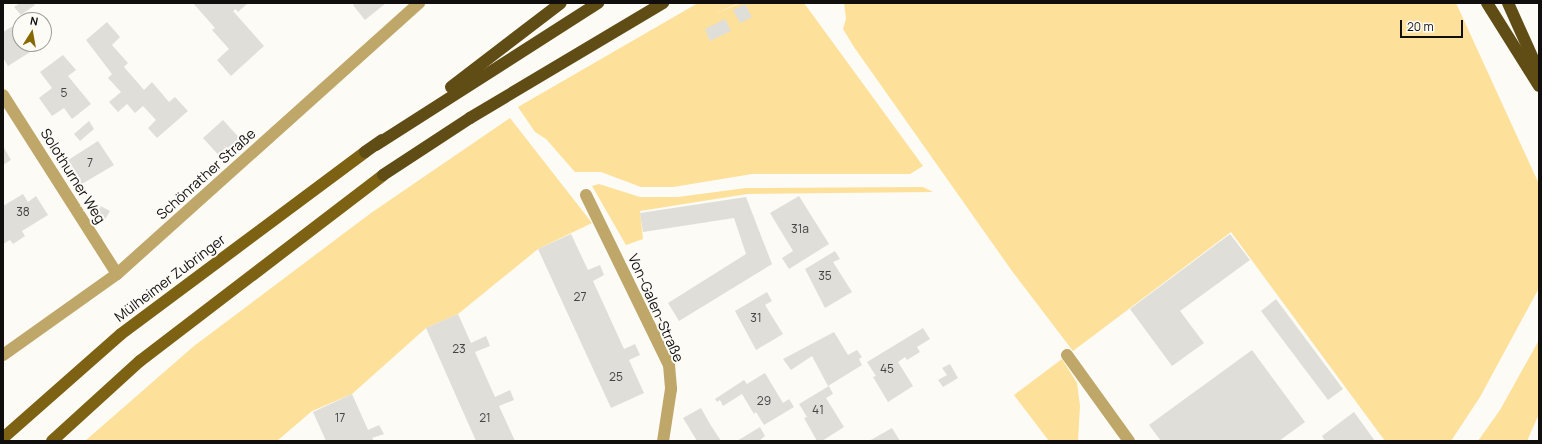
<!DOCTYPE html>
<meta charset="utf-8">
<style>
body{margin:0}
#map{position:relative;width:1542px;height:444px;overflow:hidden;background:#fcfbf6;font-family:Manrope,sans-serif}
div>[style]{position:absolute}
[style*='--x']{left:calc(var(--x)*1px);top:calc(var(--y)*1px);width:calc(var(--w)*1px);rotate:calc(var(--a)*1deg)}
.green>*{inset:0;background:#fde099}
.building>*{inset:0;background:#e0ded9}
.minor>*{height:12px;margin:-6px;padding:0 6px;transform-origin:6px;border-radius:6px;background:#bfa769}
.primary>*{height:12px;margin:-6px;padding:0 6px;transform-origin:6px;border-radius:6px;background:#7d6214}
.motorway>*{height:12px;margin:-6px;padding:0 6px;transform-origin:6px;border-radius:6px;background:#604c15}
span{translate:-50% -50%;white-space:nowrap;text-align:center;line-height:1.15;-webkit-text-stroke:4px #fcfbf6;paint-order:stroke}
.number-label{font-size:12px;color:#444341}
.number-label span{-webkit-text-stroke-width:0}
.street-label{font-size:14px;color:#100f0e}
.frame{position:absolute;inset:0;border:4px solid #100f0e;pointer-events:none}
.north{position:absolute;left:12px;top:12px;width:40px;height:40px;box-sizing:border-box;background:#fcfbf6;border:1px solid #9e9d99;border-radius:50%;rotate:11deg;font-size:11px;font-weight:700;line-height:16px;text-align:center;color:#100f0e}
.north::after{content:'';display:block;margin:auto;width:14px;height:18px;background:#876904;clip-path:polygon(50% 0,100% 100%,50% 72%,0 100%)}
.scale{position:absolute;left:1400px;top:20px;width:63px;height:18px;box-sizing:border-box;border:2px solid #100f0e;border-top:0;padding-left:5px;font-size:12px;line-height:14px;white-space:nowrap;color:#100f0e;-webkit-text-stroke:3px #fcfbf6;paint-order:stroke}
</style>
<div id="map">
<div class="green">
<div style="clip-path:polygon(698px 3px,739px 3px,712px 15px,741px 3px,804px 3px,923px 166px,910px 174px,752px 174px,673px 187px,641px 187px,601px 172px,575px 172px,546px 139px,535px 132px,518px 107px)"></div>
<div style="clip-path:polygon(844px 3px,1456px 3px,1539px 184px,1539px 288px,1480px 397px,1451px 441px,1385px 441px,1231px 232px,1073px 351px,1012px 271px,854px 47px,843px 29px,846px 19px)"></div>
<div style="clip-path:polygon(510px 118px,592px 223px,538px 249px,458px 314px,426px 328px,352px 394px,312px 411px,277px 441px,85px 441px,194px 346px,371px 213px)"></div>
<div style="clip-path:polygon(599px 184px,640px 197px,678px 197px,746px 188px,923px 187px,933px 192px,747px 194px,640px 211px,643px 239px,626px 245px,592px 186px)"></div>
<div style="clip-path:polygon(1539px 340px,1539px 414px,1527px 441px,1478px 441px,1500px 410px)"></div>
<div style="clip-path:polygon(1062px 359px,1077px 383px,1080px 406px,1078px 441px,1049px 441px,1014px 395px)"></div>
</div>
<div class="building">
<div style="clip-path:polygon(20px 3px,33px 3px,35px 5px,21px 15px,14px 7px)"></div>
<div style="clip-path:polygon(193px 3px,248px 3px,238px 12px,236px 9px,233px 11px,264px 46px,231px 76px,217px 60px,229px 49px,212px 30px,215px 28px)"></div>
<div style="clip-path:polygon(356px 3px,386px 3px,365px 20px,353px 5px)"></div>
<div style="clip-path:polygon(745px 4px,752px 17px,740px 23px,733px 10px)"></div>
<div style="clip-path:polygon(725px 19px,731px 31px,710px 41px,705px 29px)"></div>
<div style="clip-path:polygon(107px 22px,120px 37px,112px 45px,128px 63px,124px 67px,144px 90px,152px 82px,169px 102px,175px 97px,188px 111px,157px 138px,148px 128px,156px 120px,143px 106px,135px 113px,127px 104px,118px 112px,109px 102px,121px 92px,108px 78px,112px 74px,86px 40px)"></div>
<div style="clip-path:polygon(18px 23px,20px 44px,32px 44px,35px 49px,8px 66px,3px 58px,3px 32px)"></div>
<div style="clip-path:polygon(63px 55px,76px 70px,68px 76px,91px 104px,72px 119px,64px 108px,52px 116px,39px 98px,52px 88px,40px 72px)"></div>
<div style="clip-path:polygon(223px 120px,244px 143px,224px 161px,203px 138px)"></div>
<div style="clip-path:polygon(89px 121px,94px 129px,80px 141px,74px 134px)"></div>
<div style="clip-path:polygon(98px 141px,114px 165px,80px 185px,65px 162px)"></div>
<div style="clip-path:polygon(3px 146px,11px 160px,3px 165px,3px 169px)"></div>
<div style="clip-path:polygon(23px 194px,28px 202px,36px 196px,48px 215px,22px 231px,25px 236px,13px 244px,10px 240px,3px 244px,3px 206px)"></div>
<div style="clip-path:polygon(799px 196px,829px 244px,789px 269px,782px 258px,793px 251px,770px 213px)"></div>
<div style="clip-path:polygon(746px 197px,772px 264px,679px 321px,668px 303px,746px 254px,734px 218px,643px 232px,640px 213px)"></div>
<div style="clip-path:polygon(97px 204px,110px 211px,103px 223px,90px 216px)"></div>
<div style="clip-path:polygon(571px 234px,588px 270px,600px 265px,604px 275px,593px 281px,624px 349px,635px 344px,640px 355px,629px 360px,644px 393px,611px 408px,538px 249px)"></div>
<div style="clip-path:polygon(1230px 234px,1250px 260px,1180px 311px,1204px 343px,1172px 366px,1130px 309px)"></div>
<div style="clip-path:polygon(835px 251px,840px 259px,833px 262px,852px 292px,825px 308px,805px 269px)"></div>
<div style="clip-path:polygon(767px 292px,772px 301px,765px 305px,783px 334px,756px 350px,735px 311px)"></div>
<div style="clip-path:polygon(1276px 299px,1343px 389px,1328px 400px,1261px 311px)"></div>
<div style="clip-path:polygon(458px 314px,471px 343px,486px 336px,490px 346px,475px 352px,495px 397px,510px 390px,514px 400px,499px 406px,515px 441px,476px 441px,426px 328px)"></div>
<div style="clip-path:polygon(923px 328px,930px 339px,917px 347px,920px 352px,907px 360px,905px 357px,898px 362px,913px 386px,888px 402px,873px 377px,876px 376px,867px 362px)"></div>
<div style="clip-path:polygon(834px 332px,848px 355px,857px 350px,862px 357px,859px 359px,862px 365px,828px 386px,812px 356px,791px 370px,783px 359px)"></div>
<div style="clip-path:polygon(1252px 350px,1305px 422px,1279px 441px,1161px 441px,1149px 425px)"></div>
<div style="clip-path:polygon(950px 364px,958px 378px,943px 387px,938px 380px,947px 375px,942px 368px)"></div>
<div style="clip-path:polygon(765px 373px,783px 403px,789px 399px,794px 407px,764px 425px,756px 412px,754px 414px,742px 394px,723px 406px,720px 400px,717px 402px,715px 399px,744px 380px,747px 384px)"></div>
<div style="clip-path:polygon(829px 386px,833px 394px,826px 398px,844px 427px,822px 441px,817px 441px,804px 418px,807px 417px,799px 404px)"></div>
<div style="clip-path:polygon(352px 394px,368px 430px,379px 425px,384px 434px,372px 438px,374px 441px,326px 441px,313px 412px)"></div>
<div style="clip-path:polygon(701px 408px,710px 424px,721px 441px,697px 441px,683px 418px)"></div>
<div style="clip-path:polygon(1354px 412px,1375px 441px,1325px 441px,1322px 436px)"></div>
<div style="clip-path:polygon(760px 427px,765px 436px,759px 441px,737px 441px)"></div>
<div style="clip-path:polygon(892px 428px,900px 441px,869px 441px)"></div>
</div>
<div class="minor">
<div style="--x:3;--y:95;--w:212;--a:57.5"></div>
<div style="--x:586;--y:195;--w:189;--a:64"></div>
<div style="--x:669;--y:365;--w:24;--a:85"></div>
<div style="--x:671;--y:389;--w:53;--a:98.7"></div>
<div style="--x:3;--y:355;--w:140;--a:-35.4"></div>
<div style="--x:117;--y:274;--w:406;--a:-41.9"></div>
<div style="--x:1067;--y:355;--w:106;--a:54.2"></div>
</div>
<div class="primary">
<div style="--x:3;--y:438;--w:157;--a:-41.4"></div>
<div style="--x:121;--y:334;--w:304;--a:-36.7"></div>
<div style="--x:52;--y:441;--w:119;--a:-42.3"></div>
<div style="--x:140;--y:361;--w:306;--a:-37.4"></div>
</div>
<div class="motorway">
<div style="--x:1487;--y:3;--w:98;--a:57.9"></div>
<div style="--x:1508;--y:3;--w:76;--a:65.8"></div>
<div style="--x:451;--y:87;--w:138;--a:-37.4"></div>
<div style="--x:376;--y:145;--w:264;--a:-32.6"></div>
<div style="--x:365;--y:152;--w:21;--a:-35"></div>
<div style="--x:383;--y:175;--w:104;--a:-33.2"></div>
<div style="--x:470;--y:118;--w:225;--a:-30.8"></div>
</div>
<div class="number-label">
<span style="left:64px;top:93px">5</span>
<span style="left:90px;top:163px">7</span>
<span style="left:23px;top:212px">38</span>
<span style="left:800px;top:229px">31a</span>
<span style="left:825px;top:276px">35</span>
<span style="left:580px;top:297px">27</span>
<span style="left:756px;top:318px">31</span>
<span style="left:459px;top:349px">23</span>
<span style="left:887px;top:369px">45</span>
<span style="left:616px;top:377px">25</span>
<span style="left:764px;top:401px">29</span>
<span style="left:818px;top:410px">41</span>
<span style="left:340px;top:418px">17</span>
<span style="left:485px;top:418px">21</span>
</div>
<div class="street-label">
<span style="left:206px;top:174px;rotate:-42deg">Schönrather Straße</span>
<span style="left:73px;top:176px;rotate:58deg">Solothurner Weg</span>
<span style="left:170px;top:278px;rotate:-37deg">Mülheimer Zubringer</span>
<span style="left:656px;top:308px;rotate:66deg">Von-Galen-Straße</span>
</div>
<div class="frame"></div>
<div class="north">N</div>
<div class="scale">20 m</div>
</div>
